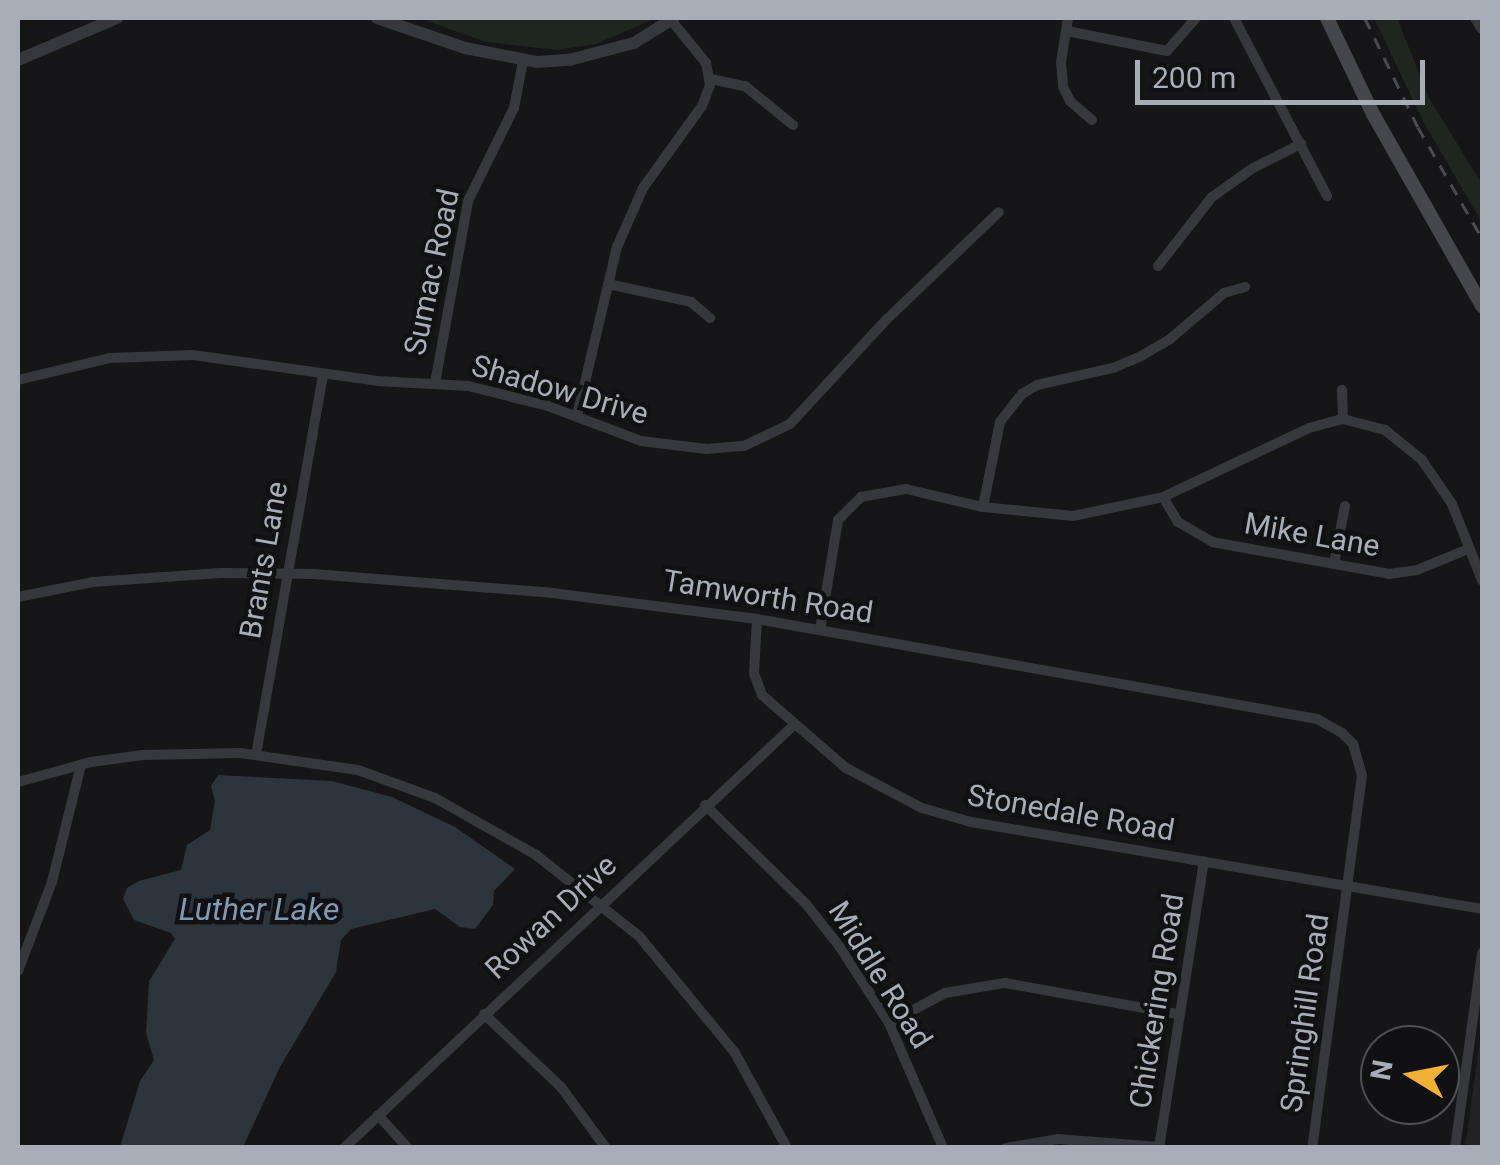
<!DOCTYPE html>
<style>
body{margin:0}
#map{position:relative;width:1500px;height:1165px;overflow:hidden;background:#161618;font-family:Roboto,sans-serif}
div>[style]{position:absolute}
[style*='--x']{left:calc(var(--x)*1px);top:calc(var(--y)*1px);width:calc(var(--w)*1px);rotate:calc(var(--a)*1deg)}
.built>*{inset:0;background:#222225}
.green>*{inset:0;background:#1e261f}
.water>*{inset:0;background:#2c353c}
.minor>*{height:10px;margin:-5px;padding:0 5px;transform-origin:5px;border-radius:5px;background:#37383d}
.tertiary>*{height:12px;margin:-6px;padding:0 6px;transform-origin:6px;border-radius:6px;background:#37383d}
.secondary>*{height:14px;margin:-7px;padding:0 7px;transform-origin:7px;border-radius:7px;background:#45474d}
.rail>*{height:2.5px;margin-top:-1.25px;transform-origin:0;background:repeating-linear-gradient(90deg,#4a4c52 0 12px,transparent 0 22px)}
span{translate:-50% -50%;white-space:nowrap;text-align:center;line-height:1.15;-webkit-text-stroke:9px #111113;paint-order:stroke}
.street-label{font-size:30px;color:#a8adb8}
.water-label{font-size:32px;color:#7f9bb3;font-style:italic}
.frame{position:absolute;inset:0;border:20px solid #a8adb8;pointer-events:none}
.north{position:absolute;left:1360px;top:1025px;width:100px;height:100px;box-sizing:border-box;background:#111113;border:2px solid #4d4f55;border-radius:50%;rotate:280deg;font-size:28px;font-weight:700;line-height:40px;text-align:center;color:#a8adb8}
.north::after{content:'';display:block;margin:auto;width:35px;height:45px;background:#f2b134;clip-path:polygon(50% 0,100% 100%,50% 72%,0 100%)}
.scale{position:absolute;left:1135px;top:60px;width:290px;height:45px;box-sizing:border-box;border:5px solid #a8adb8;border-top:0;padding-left:12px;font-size:30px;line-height:35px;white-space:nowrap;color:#a8adb8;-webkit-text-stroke:8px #111113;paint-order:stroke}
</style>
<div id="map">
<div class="built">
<div style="clip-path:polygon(1482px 1027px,1482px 1147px,1465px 1147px)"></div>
</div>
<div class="green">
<div style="clip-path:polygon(419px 18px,656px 18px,596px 44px,557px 50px,486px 42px)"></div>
<div style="clip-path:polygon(1374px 18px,1397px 18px,1429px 98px,1482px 184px,1482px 223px,1423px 121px)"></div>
</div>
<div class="water">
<div style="clip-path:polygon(218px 775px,332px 781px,392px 797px,455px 827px,515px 869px,494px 891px,493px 905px,475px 929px,460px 927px,435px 909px,351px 929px,341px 940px,336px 972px,280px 1067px,243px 1147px,120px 1147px,140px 1081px,154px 1060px,146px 1033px,149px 981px,175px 939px,171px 933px,134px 920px,123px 899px,127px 888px,139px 881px,181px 870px,187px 845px,210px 830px,215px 801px,211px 786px)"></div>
</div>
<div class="minor">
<div style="--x:1068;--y:18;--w:45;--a:99"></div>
<div style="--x:1061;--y:62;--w:25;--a:85"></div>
<div style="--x:1063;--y:87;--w:16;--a:63"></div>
<div style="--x:1070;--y:101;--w:29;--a:41"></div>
<div style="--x:1234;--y:18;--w:201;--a:62.4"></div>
<div style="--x:1475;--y:18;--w:13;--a:58"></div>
<div style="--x:1067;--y:31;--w:102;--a:11.3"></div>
<div style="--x:1167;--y:51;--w:44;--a:-48.7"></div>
<div style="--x:711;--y:79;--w:35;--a:12"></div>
<div style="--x:745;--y:86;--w:62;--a:39.1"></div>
<div style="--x:1158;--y:266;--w:88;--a:-52"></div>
<div style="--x:1212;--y:197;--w:50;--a:-35.3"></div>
<div style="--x:1253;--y:168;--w:54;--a:-26.6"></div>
<div style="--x:608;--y:284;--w:85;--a:12.2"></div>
<div style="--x:691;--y:302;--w:25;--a:40"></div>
<div style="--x:18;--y:380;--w:95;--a:-13.4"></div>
<div style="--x:110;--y:358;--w:83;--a:-2.1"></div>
<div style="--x:193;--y:355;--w:186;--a:8"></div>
<div style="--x:377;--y:381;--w:91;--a:3.1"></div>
<div style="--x:468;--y:386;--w:82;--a:14"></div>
<div style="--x:548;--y:406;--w:99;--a:20.6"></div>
<div style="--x:641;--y:441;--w:66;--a:6.9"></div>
<div style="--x:707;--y:449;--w:37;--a:-5"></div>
<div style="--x:744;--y:446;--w:51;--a:-25.6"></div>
<div style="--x:790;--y:424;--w:142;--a:-47.3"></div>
<div style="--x:886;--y:320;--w:156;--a:-43.7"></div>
<div style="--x:435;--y:383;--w:185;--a:-79.7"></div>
<div style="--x:468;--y:201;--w:104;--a:-63.7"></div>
<div style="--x:514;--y:108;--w:48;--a:-79.2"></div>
<div style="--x:1342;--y:390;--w:29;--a:88"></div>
<div style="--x:577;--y:416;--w:174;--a:-76.7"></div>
<div style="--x:617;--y:247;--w:64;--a:-66.2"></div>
<div style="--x:643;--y:188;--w:101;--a:-54.3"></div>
<div style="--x:702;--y:106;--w:22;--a:-69"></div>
<div style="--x:710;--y:85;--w:22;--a:-100"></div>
<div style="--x:706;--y:63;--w:55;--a:-129.1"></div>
<div style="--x:1163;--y:497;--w:29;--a:59"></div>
<div style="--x:1178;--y:522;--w:39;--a:30"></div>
<div style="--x:1212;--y:542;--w:180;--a:10.2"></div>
<div style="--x:1389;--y:574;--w:28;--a:-8"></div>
<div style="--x:1417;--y:570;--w:55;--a:-22.4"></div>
<div style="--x:983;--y:507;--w:87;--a:-78.7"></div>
<div style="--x:1000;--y:422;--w:36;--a:-52"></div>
<div style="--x:1022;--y:394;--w:17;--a:-31"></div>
<div style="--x:1037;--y:385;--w:78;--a:-12.6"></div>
<div style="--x:1113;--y:368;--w:30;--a:-23"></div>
<div style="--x:1141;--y:356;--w:34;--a:-30"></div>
<div style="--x:1170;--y:339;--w:71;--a:-40.4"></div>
<div style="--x:1224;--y:293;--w:22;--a:-16"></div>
<div style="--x:1334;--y:564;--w:59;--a:-79.3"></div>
<div style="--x:18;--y:597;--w:76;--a:-11.3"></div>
<div style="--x:93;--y:582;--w:128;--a:-4"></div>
<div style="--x:221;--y:573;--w:92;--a:0.6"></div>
<div style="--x:313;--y:574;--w:240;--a:4.5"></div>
<div style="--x:552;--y:593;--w:207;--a:7.2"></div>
<div style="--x:757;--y:619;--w:569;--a:10.12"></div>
<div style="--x:1317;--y:719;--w:29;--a:29"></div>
<div style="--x:1342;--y:733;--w:16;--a:45"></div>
<div style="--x:1353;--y:744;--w:32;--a:74"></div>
<div style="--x:1362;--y:775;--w:376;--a:97.6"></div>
<div style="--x:757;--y:619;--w:54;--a:93.2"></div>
<div style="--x:754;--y:673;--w:23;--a:70"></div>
<div style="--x:762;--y:695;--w:111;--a:41"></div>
<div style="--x:846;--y:768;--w:86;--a:27.8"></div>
<div style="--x:922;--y:808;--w:51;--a:15.9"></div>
<div style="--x:971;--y:822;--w:518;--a:9.66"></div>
<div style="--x:820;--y:630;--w:111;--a:-80.7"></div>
<div style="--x:838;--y:520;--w:33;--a:-45"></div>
<div style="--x:861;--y:497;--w:46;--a:-10.1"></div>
<div style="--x:906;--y:489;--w:79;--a:13.2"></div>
<div style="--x:983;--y:507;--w:90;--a:5.7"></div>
<div style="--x:1073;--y:516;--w:92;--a:-11.9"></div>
<div style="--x:1163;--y:497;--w:161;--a:-25.3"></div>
<div style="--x:1309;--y:428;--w:35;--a:-15"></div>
<div style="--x:1343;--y:419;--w:43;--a:14.7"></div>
<div style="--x:1385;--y:430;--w:48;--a:39"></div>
<div style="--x:1422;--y:460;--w:53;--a:55.7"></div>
<div style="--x:1452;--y:504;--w:82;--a:68.5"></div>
<div style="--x:256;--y:755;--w:387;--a:-80"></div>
<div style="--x:18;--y:782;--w:76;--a:-15.3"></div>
<div style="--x:91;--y:762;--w:52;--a:-7.7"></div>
<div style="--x:143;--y:755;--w:97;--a:-1.2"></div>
<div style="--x:240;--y:753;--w:119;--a:8.2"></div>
<div style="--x:358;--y:770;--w:82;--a:20"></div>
<div style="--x:435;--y:798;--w:116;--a:29.4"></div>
<div style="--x:536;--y:855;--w:131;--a:38.2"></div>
<div style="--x:639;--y:936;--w:151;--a:50.6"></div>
<div style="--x:735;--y:1053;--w:108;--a:61.3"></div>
<div style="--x:705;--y:805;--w:141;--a:44.4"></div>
<div style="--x:806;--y:904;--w:55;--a:51.7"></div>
<div style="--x:840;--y:947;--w:90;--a:57.2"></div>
<div style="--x:889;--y:1023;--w:136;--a:66.6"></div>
<div style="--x:18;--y:971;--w:95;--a:-69.1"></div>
<div style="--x:52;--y:882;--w:121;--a:-76.1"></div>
<div style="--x:484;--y:1014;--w:106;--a:43.5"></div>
<div style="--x:561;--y:1087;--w:76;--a:53.6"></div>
<div style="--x:889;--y:1023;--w:64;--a:-28.2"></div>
<div style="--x:945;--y:993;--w:61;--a:-9.5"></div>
<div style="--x:1005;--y:983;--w:176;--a:10.2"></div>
<div style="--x:378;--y:1115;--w:45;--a:47.7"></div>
<div style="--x:344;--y:1148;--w:618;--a:-43.23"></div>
<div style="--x:1006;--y:1148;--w:53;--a:-9.8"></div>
<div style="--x:1058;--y:1139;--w:101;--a:4.5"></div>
<div style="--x:1159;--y:1148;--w:290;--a:-81.1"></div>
<div style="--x:1455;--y:1148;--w:197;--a:-82.1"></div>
</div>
<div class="tertiary">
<div style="--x:377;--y:18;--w:93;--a:18.8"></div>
<div style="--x:465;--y:48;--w:73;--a:11"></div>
<div style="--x:537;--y:62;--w:32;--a:-4"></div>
<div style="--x:569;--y:60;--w:67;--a:-14.7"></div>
<div style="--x:634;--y:43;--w:47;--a:-32"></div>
<div style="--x:18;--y:60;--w:108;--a:-23"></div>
</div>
<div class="secondary">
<div style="--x:1327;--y:18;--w:106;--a:64.4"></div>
<div style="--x:1373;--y:114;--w:221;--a:60.4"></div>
</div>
<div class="rail">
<div style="--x:1365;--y:18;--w:121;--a:64.1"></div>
<div style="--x:1418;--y:127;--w:128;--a:60"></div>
</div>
<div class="street-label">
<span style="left:432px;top:272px;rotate:-78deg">Sumac Road</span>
<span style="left:560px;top:390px;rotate:16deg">Shadow Drive</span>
<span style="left:1312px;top:535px;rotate:10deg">Mike Lane</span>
<span style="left:264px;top:560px;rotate:-80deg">Brants Lane</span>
<span style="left:768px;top:597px;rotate:9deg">Tamworth Road</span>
<span style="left:1071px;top:813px;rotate:10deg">Stonedale Road</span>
<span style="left:551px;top:917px;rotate:-43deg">Rowan Drive</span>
<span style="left:880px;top:975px;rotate:58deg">Middle Road</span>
<span style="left:1157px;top:1001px;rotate:-81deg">Chickering Road</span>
<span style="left:1305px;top:1013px;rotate:-82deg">Springhill Road</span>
</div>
<div class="water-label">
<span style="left:259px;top:909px">Luther Lake</span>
</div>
<div class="frame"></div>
<div class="north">N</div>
<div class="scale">200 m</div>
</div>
